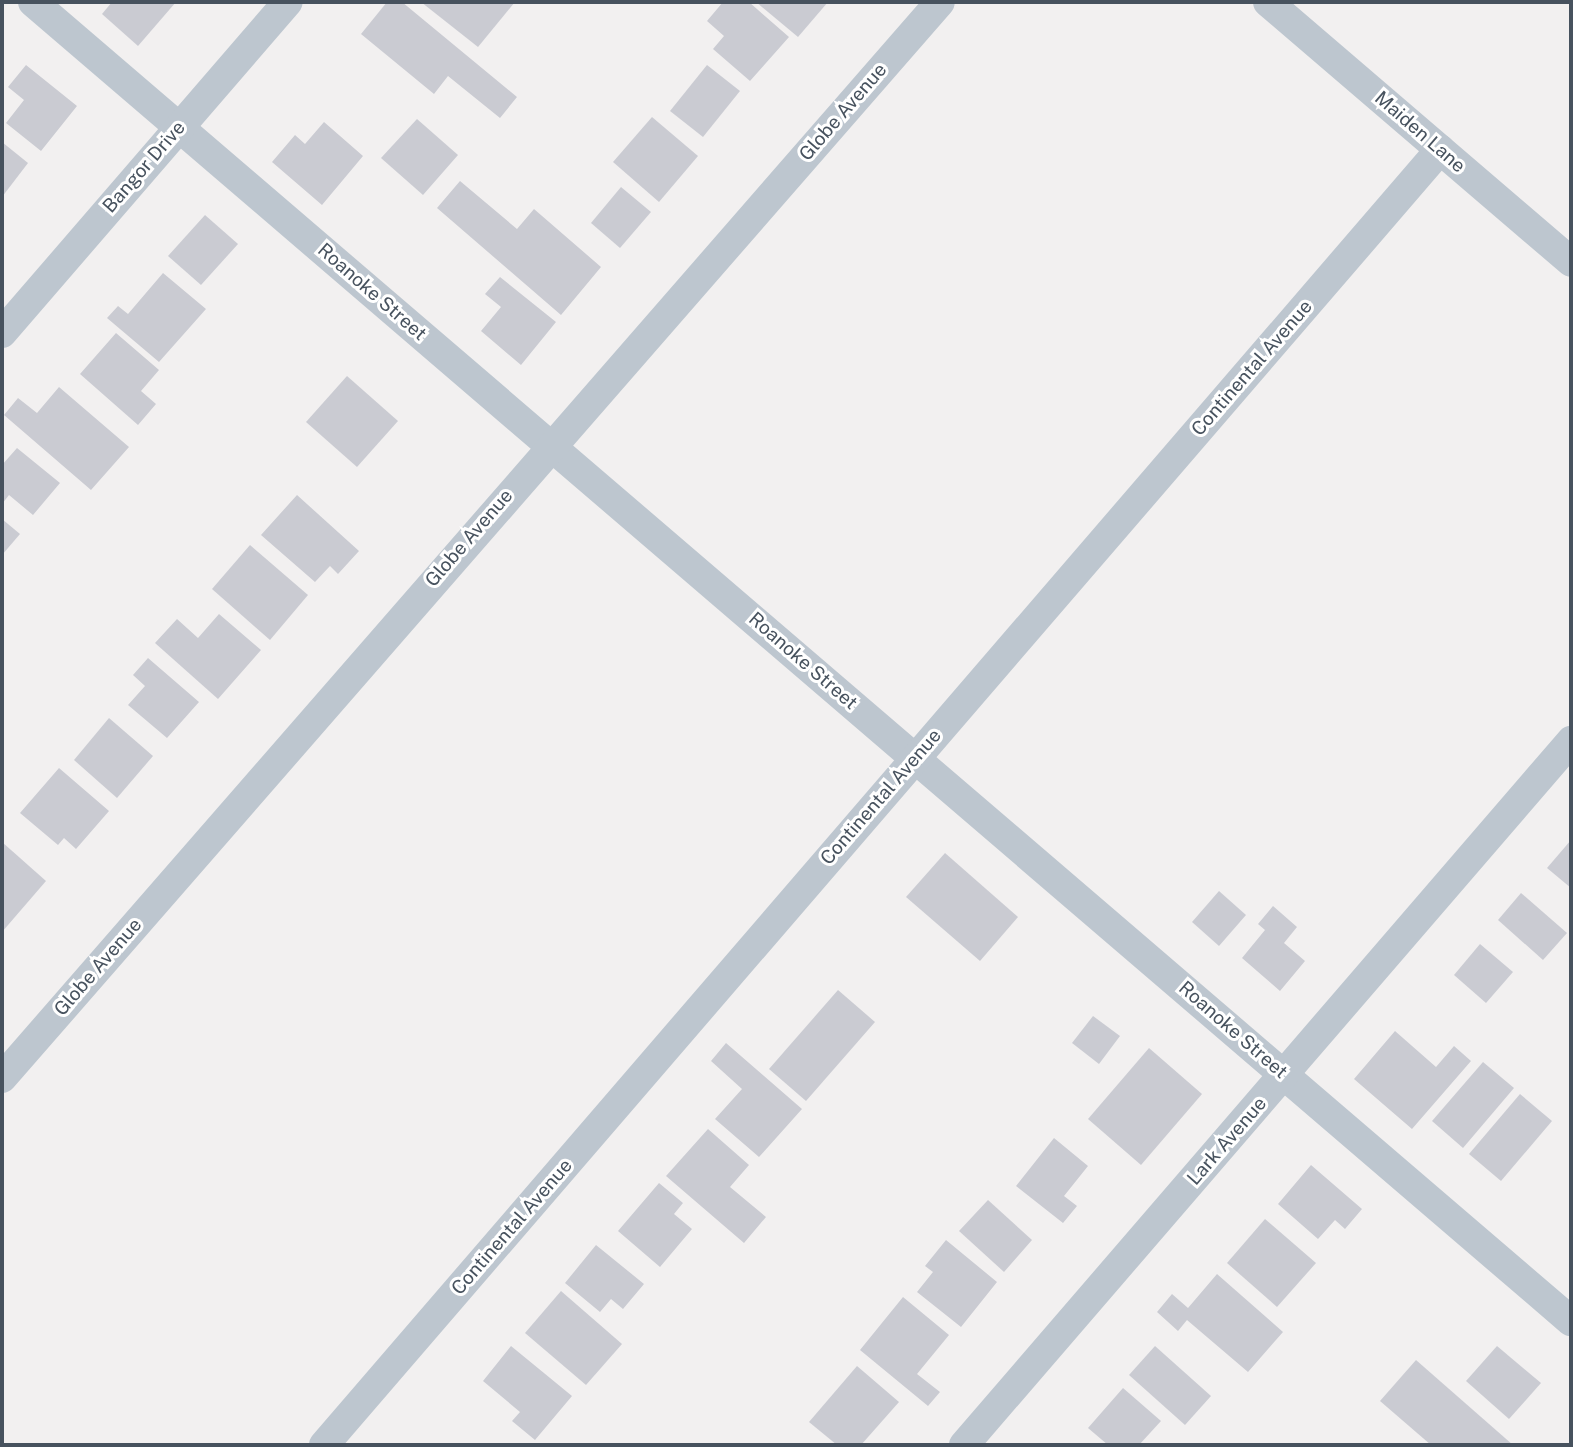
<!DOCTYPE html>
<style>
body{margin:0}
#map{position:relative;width:1573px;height:1447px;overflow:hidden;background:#f2f0f0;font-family:"Public Sans",sans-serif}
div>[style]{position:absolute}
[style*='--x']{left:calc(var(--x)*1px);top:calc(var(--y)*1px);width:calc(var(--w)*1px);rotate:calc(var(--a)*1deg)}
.building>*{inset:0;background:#cacbd2}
.street>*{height:30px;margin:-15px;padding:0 15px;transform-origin:15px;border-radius:15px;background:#bdc6cf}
span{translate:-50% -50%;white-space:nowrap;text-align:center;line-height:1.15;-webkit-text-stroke:6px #fff;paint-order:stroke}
.street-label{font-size:19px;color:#47525e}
.frame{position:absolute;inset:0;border:4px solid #47525e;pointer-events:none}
</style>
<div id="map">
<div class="building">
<div style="clip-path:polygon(112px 2px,176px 2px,138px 46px,102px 14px)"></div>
<div style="clip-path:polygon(387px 2px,402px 2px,517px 97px,500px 118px,448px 76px,434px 94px,361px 34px)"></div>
<div style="clip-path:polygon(421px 2px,515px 2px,478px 47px)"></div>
<div style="clip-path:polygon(723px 2px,749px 2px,789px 37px,750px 81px,713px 49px,724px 36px,707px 21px)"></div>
<div style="clip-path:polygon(756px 2px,828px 2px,798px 37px)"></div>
<div style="clip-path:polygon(26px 65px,77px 106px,41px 151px,6px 123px,24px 100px,8px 87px)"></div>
<div style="clip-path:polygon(707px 65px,740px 91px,703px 137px,670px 111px)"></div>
<div style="clip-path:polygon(652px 117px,698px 156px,659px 202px,613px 162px)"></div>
<div style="clip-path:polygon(417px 119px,458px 155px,423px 195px,381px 158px)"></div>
<div style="clip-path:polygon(324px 122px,363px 156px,322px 205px,272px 162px,295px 135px,305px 144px)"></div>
<div style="clip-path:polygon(2px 142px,28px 163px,2px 197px)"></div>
<div style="clip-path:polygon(460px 181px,517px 229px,534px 209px,601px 267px,561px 315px,437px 208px)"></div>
<div style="clip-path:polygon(621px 187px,651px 212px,620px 248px,591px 223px)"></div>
<div style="clip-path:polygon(205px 215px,238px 244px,201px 285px,168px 256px)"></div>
<div style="clip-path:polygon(163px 273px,206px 309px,159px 362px,107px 318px,118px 306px,128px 314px)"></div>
<div style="clip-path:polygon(500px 277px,556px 322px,521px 365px,481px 331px,501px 307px,485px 294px)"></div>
<div style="clip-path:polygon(116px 333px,159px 370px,141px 391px,156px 404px,138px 425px,80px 374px)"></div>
<div style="clip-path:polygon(347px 376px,398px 421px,357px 467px,306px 422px)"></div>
<div style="clip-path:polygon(59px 387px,129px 447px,91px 490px,4px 415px,18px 398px,37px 413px)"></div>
<div style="clip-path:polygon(17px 448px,60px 483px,33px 515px,9px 495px,2px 504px,2px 465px)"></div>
<div style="clip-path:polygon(297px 495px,359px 551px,338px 574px,330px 566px,315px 582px,261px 535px)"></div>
<div style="clip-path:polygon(2px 519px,20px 534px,2px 555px)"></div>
<div style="clip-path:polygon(250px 545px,308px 595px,270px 640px,212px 589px)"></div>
<div style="clip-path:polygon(219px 614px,261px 650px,218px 699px,155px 643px,177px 619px,198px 638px)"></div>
<div style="clip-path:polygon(148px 658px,199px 702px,167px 738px,128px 705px,145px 686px,133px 675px)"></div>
<div style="clip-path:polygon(109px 718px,153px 756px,117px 798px,74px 760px)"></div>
<div style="clip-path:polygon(59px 768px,109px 811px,76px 849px,64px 838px,58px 845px,20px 813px)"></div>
<div style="clip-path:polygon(1571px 840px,1571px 888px,1547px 868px)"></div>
<div style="clip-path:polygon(2px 842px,46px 881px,2px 932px)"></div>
<div style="clip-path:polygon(945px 853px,1018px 917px,980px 961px,906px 897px)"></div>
<div style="clip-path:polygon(1219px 891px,1246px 915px,1219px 946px,1192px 922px)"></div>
<div style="clip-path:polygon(1521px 893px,1567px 933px,1543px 960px,1498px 920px)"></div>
<div style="clip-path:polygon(1273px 906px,1297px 927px,1284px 943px,1305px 961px,1280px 991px,1242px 958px,1265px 930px,1258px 924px)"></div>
<div style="clip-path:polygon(1480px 944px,1513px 972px,1486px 1003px,1454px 975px)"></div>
<div style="clip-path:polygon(838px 990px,875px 1022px,806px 1101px,769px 1069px)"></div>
<div style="clip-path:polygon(1093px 1016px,1120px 1036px,1099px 1064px,1072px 1043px)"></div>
<div style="clip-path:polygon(1395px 1031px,1436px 1067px,1454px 1046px,1471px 1061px,1412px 1129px,1354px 1079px)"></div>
<div style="clip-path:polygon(726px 1043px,802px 1109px,759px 1157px,715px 1119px,742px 1089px,711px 1061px)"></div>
<div style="clip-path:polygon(1149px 1048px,1202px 1094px,1141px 1165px,1088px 1119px)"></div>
<div style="clip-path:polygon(1483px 1062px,1514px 1088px,1463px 1148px,1432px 1121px)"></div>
<div style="clip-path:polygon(1520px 1094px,1552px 1121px,1501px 1181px,1469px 1154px)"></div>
<div style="clip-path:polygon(708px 1129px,749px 1165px,730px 1187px,766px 1217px,744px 1243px,666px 1176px)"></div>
<div style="clip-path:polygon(1054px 1138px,1088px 1166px,1064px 1196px,1077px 1206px,1063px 1223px,1016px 1186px)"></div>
<div style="clip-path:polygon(1311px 1165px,1362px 1209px,1345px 1229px,1335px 1220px,1318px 1239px,1278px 1204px)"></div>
<div style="clip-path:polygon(659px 1183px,683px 1203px,674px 1214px,692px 1229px,660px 1267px,618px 1231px)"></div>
<div style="clip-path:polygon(988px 1200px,1032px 1240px,1004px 1272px,959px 1231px)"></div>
<div style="clip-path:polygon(1265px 1219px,1316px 1263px,1277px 1307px,1227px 1263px)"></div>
<div style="clip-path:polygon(946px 1240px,997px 1282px,961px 1327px,917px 1292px,933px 1272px,925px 1266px)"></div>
<div style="clip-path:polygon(596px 1245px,644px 1284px,623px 1309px,611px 1299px,600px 1312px,565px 1283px)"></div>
<div style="clip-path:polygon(1217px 1274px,1283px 1332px,1248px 1372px,1187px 1320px,1178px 1331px,1157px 1312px,1172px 1294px,1188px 1308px)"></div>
<div style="clip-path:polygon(561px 1291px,622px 1344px,586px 1385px,525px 1333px)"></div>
<div style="clip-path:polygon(903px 1297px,949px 1335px,917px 1374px,940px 1392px,928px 1406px,860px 1350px)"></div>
<div style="clip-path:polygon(511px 1346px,572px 1396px,535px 1440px,512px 1421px,520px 1412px,483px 1381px)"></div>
<div style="clip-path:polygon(1155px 1346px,1211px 1396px,1185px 1425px,1129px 1375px)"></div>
<div style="clip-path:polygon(1497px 1346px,1541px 1383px,1509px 1419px,1466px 1381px)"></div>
<div style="clip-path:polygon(1416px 1360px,1513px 1445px,1431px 1445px,1380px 1401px)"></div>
<div style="clip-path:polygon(857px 1366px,899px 1402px,861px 1445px,837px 1445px,809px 1422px)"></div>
<div style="clip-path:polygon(1123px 1388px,1161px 1421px,1139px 1445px,1108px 1445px,1088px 1428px)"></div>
</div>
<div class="street">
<div style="--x:33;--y:2;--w:2026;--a:40.62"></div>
<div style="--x:1268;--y:2;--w:399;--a:40.6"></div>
<div style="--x:2;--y:333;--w:437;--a:-49.2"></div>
<div style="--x:2;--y:1078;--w:1427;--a:-48.92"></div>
<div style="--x:324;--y:1445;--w:1710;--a:-49.25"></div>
<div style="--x:964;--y:1445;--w:930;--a:-49.23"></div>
</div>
<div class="street-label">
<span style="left:843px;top:112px;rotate:-49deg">Globe Avenue</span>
<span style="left:1420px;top:132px;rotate:41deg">Maiden Lane</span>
<span style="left:144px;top:167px;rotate:-49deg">Bangor Drive</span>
<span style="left:372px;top:292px;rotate:41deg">Roanoke Street</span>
<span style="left:1252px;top:368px;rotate:-49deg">Continental Avenue</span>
<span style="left:469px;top:538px;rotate:-49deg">Globe Avenue</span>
<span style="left:803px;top:661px;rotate:41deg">Roanoke Street</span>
<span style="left:881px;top:797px;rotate:-49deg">Continental Avenue</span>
<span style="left:98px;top:967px;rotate:-49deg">Globe Avenue</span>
<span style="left:1233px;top:1030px;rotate:41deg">Roanoke Street</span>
<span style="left:1227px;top:1141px;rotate:-49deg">Lark Avenue</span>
<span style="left:512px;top:1227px;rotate:-49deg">Continental Avenue</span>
</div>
<div class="frame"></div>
</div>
